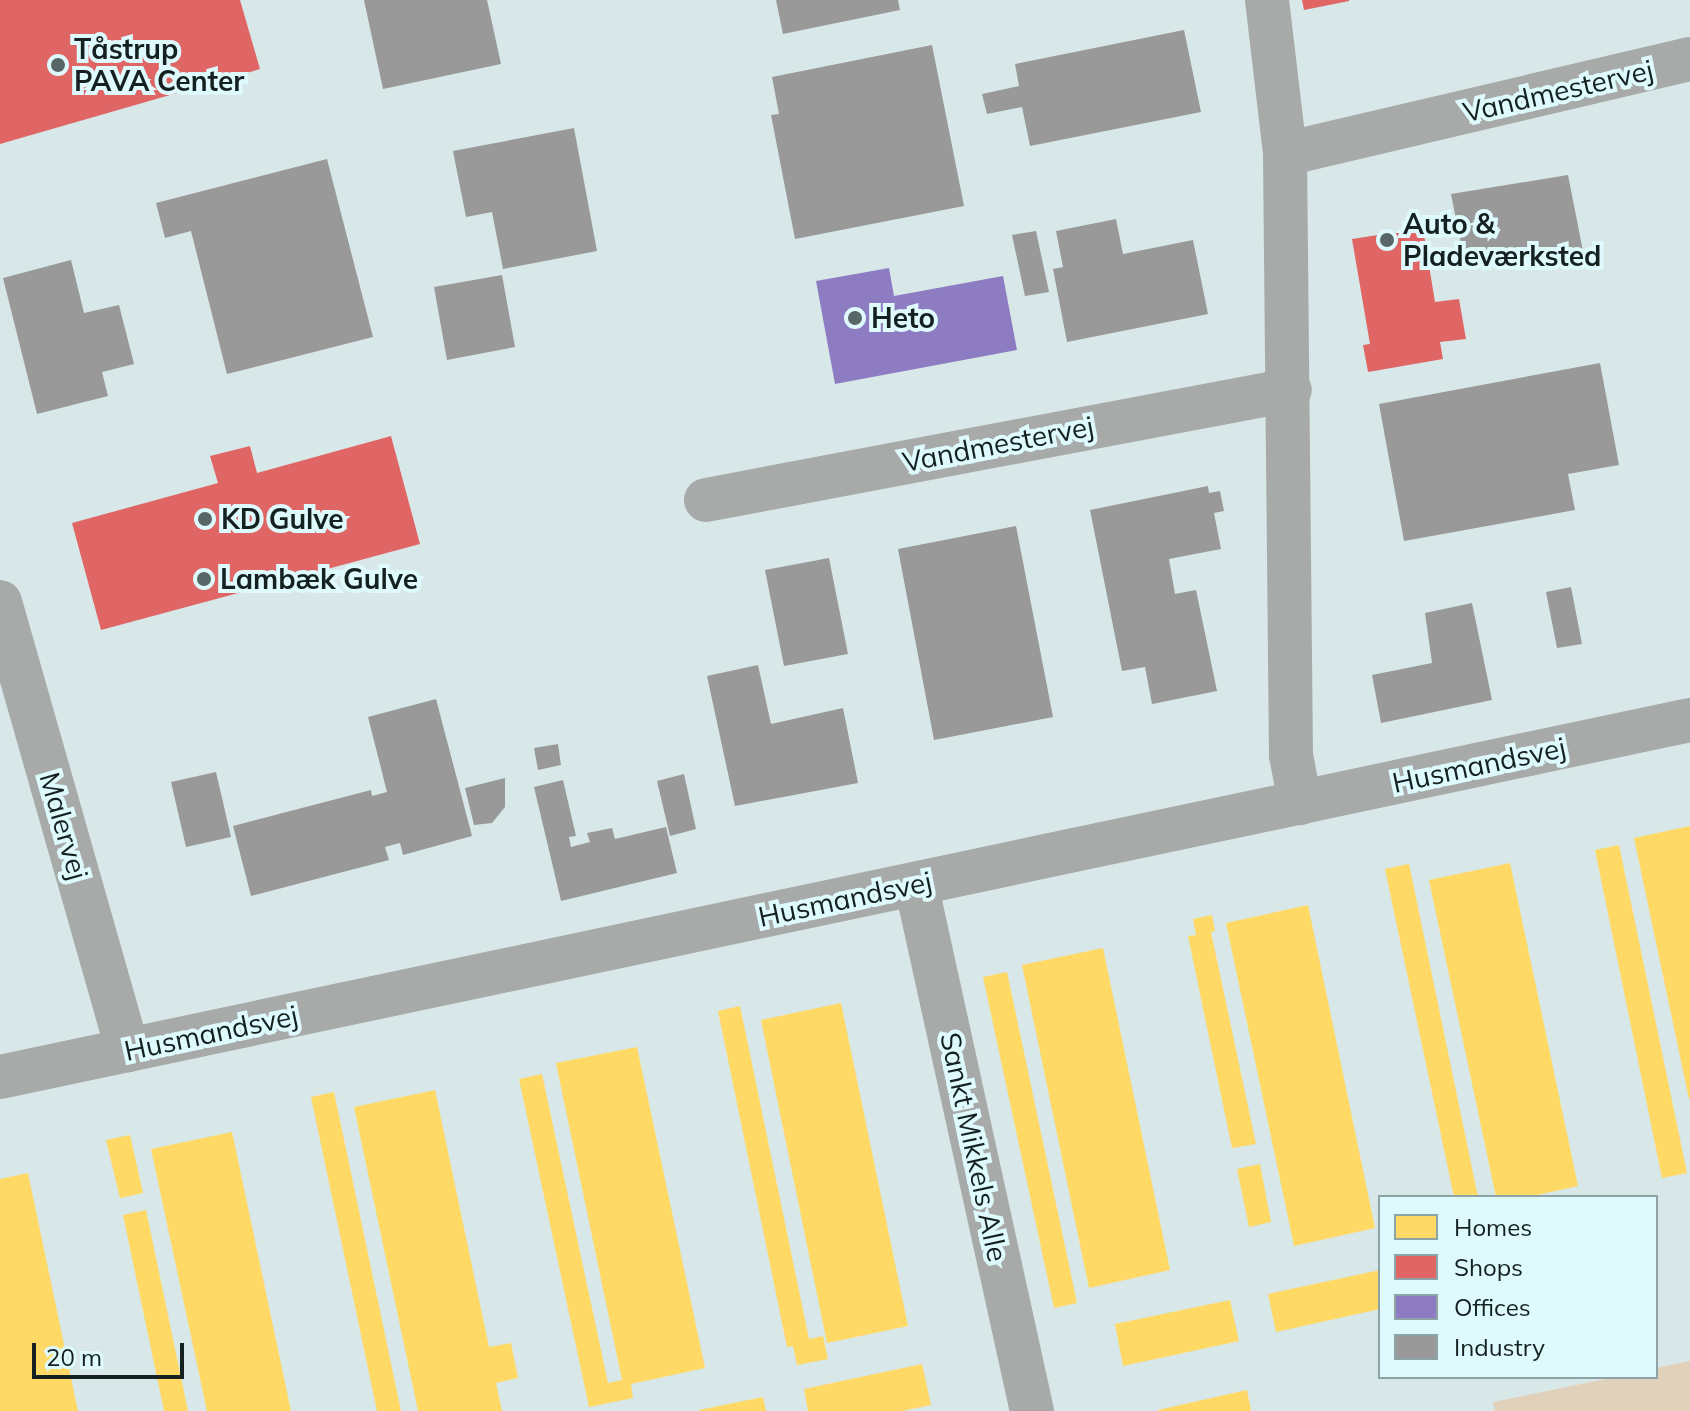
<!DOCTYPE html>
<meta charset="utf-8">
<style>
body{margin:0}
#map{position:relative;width:1690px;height:1411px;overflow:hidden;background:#d8e7e8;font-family:Mulish,sans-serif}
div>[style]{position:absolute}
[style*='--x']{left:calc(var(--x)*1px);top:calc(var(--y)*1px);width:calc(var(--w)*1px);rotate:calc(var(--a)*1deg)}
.green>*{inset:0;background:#e2d1ba}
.homes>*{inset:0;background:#ffd966}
.shops>*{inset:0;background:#e06666}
.offices>*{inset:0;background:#8e7cc3}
.industry>*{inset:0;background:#999}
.minor>*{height:44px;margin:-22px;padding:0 22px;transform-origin:22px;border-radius:22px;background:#a7aaa8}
.dots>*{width:22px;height:22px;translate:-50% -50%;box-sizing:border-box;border:4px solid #defafd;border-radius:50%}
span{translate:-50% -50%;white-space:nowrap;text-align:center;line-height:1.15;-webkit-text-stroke:8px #defafd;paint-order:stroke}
.poi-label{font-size:28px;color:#152021;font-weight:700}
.left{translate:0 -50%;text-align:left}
.street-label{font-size:28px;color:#152021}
.legend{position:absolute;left:1378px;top:1195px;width:280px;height:184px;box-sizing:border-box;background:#defafd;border:2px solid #8ea3a5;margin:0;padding:10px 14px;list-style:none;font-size:24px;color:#152021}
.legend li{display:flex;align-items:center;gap:16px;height:40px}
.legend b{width:40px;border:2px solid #8ea3a5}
.scale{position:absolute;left:32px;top:1343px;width:152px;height:36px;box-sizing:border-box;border:4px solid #152021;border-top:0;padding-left:10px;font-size:24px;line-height:28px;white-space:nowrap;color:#152021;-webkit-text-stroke:6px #defafd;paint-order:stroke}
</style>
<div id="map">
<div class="green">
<div style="clip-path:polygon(1690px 1361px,1690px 1411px,1495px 1411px,1493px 1402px,1615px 1377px,1656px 1377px,1656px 1368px)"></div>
</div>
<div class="homes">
<div style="clip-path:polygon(1690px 826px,1690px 1099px,1689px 1099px,1634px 838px)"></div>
<div style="clip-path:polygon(1619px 845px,1687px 1173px,1662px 1178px,1595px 850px)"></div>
<div style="clip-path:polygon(1510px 863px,1578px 1186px,1528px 1197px,1496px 1197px,1429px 880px)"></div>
<div style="clip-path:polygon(1409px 864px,1478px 1197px,1454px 1197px,1385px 869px)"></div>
<div style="clip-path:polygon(1308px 905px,1375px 1228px,1294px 1246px,1226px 923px)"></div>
<div style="clip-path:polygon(1212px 915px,1215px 931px,1211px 932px,1256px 1144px,1232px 1148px,1188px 936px,1196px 935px,1193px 919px)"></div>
<div style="clip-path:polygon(1103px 948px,1170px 1270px,1089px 1288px,1022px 965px)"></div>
<div style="clip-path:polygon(1007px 972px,1077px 1303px,1054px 1308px,983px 977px)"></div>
<div style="clip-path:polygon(841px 1003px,908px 1326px,827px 1343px,761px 1020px)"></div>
<div style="clip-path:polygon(740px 1006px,809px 1339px,823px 1336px,828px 1359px,797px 1365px,793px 1346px,787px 1347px,718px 1011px)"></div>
<div style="clip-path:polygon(637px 1047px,705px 1368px,631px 1384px,633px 1398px,589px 1407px,519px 1079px,542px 1074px,608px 1383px,622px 1380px,556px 1063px)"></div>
<div style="clip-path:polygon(435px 1090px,489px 1347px,511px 1343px,518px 1378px,496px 1383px,502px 1411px,418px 1411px,354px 1107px)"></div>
<div style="clip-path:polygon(334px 1092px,401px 1411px,377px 1411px,311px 1097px)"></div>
<div style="clip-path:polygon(232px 1132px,291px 1411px,207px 1411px,151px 1149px)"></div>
<div style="clip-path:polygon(130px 1135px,143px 1193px,120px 1198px,106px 1140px)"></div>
<div style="clip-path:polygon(1260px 1164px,1271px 1222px,1249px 1227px,1237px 1169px)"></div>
<div style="clip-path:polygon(28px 1173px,78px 1411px,0 1411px,0 1179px)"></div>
<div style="clip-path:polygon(146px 1210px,188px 1411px,164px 1411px,123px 1215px)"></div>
<div style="clip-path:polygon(1380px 1270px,1380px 1309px,1276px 1332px,1268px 1294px)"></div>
<div style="clip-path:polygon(1230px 1300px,1239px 1341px,1123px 1366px,1115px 1324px)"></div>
<div style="clip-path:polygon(922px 1364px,931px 1405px,902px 1411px,808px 1411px,804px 1389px)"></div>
<div style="clip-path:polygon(1247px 1390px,1251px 1411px,1158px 1411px,1158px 1410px)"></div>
<div style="clip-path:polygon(763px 1397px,766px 1411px,699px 1411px,699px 1410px)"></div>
</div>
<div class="shops">
<div style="clip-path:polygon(0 0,240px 0,260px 69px,0 144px)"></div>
<div style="clip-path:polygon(1302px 0,1349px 0,1349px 1px,1304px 10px)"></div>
<div style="clip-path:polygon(1423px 228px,1435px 302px,1459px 299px,1466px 339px,1440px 342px,1443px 359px,1368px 372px,1363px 345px,1370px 344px,1352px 239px)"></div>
<div style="clip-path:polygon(391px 436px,420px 544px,101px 630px,72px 523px,218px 483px,210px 456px,250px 446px,257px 473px)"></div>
</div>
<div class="offices">
<div style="clip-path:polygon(889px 268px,894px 296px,1003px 276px,1017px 350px,835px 384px,816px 281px)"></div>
</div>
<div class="industry">
<div style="clip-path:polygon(364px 0,487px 0,501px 64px,383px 89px)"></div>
<div style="clip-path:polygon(776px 0,898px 0,900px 10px,783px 34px)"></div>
<div style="clip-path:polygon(1184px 30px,1201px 112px,1030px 146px,1022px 107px,987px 114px,982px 94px,1019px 86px,1015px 64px)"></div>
<div style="clip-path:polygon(932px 45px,964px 206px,795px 239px,771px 115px,779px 114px,772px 77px)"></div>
<div style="clip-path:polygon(574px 128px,597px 251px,503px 269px,492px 212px,466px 217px,453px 151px)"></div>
<div style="clip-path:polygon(327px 159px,373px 337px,227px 374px,191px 231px,165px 238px,156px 203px)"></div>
<div style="clip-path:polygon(1568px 175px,1583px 251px,1527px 261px,1526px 252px,1465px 264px,1451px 194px)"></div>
<div style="clip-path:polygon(1116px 219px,1123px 254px,1193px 240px,1208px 314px,1067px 342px,1053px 269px,1063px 267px,1056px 231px)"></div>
<div style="clip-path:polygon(1036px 231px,1049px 292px,1025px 296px,1012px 235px)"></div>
<div style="clip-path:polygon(71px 260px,84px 313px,119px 305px,134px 364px,102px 372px,108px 396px,37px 414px,3px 278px)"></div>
<div style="clip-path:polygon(502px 275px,515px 347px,447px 360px,434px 287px)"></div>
<div style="clip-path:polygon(1600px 363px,1619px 465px,1568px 474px,1575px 510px,1404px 541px,1379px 404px)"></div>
<div style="clip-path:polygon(1208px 486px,1209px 493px,1220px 491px,1224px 511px,1214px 513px,1221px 549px,1169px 559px,1175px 594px,1196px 590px,1217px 691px,1152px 704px,1145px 667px,1122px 671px,1090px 510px)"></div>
<div style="clip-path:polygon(1016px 526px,1053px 717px,934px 740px,898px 549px)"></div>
<div style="clip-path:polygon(829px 558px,848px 654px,784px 666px,765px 570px)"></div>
<div style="clip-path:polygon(1571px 587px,1582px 644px,1557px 648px,1546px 592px)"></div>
<div style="clip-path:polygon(1472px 603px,1492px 700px,1381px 723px,1372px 675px,1432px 663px,1425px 613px)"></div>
<div style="clip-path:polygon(758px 665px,771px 724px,843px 708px,858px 783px,735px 806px,707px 676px)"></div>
<div style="clip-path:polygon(436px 699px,472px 836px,403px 855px,400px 843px,385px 847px,389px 860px,251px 896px,233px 826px,371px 790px,372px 796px,387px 792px,368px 717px)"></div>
<div style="clip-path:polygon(558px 744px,561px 765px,538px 770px,534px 748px)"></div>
<div style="clip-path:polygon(216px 772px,231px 837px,186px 847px,171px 782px)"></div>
<div style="clip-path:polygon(684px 774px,696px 829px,670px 836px,657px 781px)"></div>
<div style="clip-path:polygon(505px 778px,505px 807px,492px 823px,474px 825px,465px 788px)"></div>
<div style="clip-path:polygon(563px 780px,576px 836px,569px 837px,571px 847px,590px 842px,587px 833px,612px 828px,615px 839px,666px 827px,677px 873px,561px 901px,534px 787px)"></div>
</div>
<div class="minor">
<div style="--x:1267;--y:0;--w:155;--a:83.3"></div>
<div style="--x:1285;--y:154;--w:601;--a:89.43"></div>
<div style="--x:1291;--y:755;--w:49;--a:79.4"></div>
<div style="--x:1285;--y:154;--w:416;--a:-13.2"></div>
<div style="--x:706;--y:500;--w:594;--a:-10.67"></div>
<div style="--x:0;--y:602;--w:466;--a:74.1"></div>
<div style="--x:916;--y:884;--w:540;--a:77.59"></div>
<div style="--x:0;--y:1077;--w:1727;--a:-11.93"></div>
</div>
<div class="dots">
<div style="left:58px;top:65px;background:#596667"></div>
<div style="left:1387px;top:240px;background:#596667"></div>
<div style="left:855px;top:318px;background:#596667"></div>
<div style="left:205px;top:519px;background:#596667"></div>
<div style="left:204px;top:579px;background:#596667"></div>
</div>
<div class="poi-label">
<span class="left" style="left:74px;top:65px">Tåstrup<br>PAVA Center</span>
<span class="left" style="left:1403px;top:240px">Auto &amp;<br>Pladeværksted</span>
<span class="left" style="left:871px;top:318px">Heto</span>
<span class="left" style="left:221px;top:519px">KD Gulve</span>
<span class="left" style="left:220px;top:579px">Lambæk Gulve</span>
</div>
<div class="street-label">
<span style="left:1558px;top:91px;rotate:-13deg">Vandmestervej</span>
<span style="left:998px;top:444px;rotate:-11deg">Vandmestervej</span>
<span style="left:1479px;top:765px;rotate:-12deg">Husmandsvej</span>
<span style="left:64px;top:826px;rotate:74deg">Malervej</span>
<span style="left:845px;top:899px;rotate:-12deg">Husmandsvej</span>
<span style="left:211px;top:1033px;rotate:-12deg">Husmandsvej</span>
<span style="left:974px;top:1147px;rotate:78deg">Sankt Mikkels Alle</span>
</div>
<ul class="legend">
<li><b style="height:22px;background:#ffd966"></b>Homes</li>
<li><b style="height:22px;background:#e06666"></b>Shops</li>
<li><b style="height:22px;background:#8e7cc3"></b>Offices</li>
<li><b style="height:22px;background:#999"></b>Industry</li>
</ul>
<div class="scale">20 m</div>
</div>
